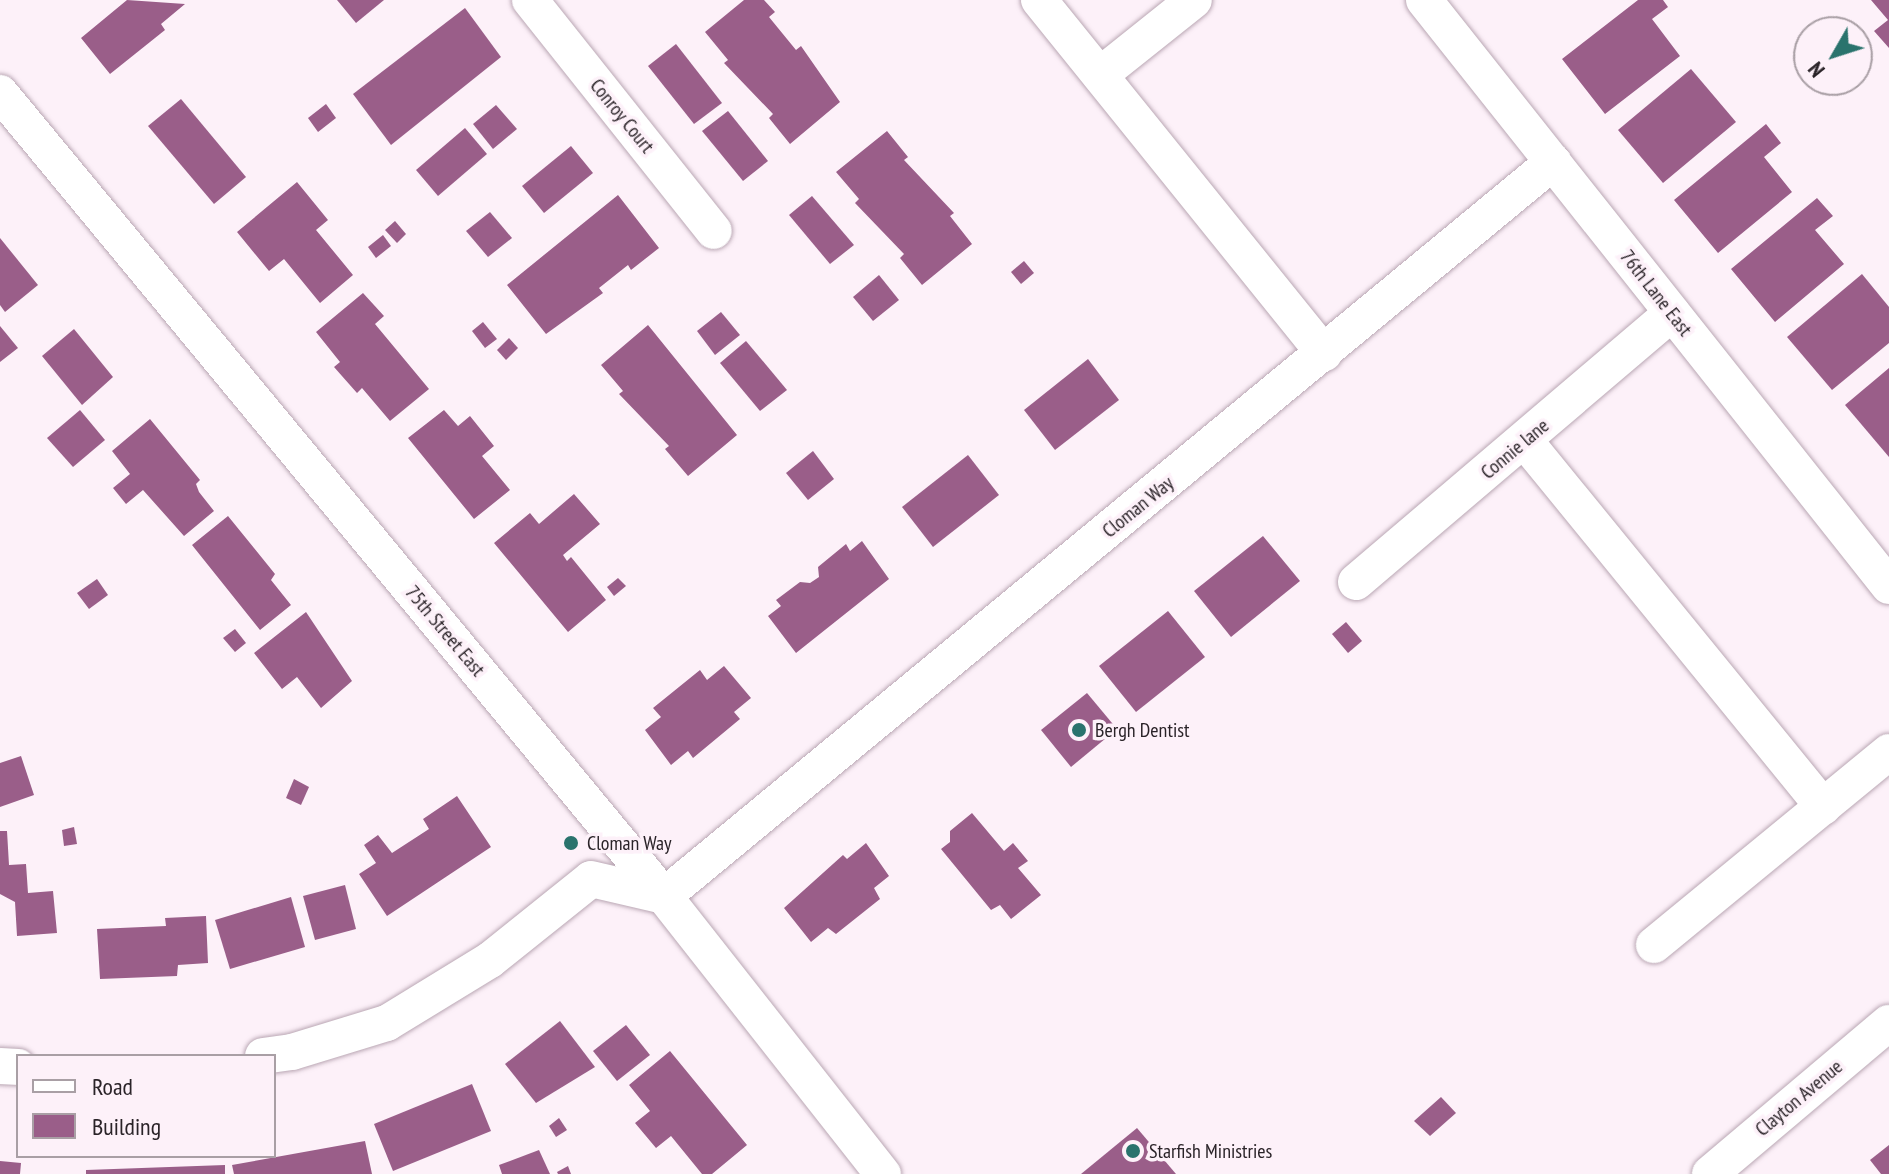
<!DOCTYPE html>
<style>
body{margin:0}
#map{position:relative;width:1889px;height:1174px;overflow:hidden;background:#fdf1f9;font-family:"PT Sans Narrow",sans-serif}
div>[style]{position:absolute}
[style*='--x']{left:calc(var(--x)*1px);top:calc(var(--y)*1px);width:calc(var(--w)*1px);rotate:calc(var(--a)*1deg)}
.building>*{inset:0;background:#9a5e89}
.roads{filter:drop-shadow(0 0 2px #baa7b4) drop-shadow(0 0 2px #baa7b4)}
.street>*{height:36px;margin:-18px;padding:0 18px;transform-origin:18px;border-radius:18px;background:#fff}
.dots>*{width:22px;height:22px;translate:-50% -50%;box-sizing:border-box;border:4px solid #fdf1f9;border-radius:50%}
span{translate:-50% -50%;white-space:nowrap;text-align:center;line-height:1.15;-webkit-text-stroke:7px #fdf1f9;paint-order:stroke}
.street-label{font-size:20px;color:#2a2328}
.poi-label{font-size:20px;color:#2a2328}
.left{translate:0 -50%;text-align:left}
.legend{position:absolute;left:16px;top:1054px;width:260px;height:104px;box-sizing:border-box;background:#fdf1f9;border:2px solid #a99fa5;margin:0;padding:10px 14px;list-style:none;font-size:24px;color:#2a2328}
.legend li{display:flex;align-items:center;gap:16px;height:40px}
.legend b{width:40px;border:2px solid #a99fa5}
.north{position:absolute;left:1793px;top:16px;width:80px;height:80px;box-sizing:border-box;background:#fdf1f9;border:2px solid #a99fa5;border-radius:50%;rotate:231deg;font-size:22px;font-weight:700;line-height:32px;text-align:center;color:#2a2328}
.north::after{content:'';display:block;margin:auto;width:28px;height:36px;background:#2a736d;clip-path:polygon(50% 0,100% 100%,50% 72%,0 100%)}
</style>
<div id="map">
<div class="building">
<div style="clip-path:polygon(127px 0,185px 4px,161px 24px,165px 30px,110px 74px,81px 38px)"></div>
<div style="clip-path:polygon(337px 0,384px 0,356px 23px)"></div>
<div style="clip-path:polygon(744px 0,764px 0,775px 12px,769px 17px,796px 50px,801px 46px,840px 102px,790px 144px,769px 118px,773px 114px,724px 63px,728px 60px,705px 32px)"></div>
<div style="clip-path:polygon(1638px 0,1663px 0,1668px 7px,1652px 19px,1680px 56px,1605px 114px,1562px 59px)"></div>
<div style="clip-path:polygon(1871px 0,1889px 0,1889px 48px,1874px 31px,1888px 20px)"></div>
<div style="clip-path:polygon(465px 8px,501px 57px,391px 145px,353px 94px)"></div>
<div style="clip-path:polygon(676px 44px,722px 103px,694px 124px,648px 66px)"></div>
<div style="clip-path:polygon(1691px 69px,1736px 122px,1663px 183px,1618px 130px)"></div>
<div style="clip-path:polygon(181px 99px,246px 177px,214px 204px,148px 126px)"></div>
<div style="clip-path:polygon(326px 104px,336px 118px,318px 132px,308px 118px)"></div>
<div style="clip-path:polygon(496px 105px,517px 129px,493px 149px,473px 124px)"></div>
<div style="clip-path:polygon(728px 111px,768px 161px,743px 181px,702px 131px)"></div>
<div style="clip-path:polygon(1766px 124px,1781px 143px,1764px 157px,1792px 192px,1718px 253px,1674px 200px)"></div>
<div style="clip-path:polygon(465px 128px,487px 154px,438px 196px,416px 170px)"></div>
<div style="clip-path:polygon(887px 131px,908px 157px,904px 160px,954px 213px,950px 216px,972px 244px,922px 285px,900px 258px,904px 254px,855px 203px,859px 199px,836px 172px)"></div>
<div style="clip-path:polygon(571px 146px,593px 173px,544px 213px,522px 186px)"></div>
<div style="clip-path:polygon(297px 182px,328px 220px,316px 230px,353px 275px,320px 303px,284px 259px,269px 271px,237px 232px)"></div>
<div style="clip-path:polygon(618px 195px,659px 248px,631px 270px,628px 265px,599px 288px,603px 293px,546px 334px,507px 285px)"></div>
<div style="clip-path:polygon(812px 196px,854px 245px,830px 264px,789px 215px)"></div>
<div style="clip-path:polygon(1817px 198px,1833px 216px,1815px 230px,1844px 264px,1775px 322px,1731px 269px)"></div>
<div style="clip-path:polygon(490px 212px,512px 238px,488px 257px,466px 231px)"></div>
<div style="clip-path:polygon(395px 221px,406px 234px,397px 243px,385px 230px)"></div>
<div style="clip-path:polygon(383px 235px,391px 246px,376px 258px,368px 247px)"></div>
<div style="clip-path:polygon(0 238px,38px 285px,5px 312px,0 305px)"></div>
<div style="clip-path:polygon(1024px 261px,1034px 273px,1021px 284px,1011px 272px)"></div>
<div style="clip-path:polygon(1862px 274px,1889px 307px,1889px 343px,1832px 390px,1787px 337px)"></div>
<div style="clip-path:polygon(879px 275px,899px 300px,873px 321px,853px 297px)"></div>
<div style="clip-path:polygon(363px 293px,384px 316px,375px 324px,429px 389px,390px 421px,362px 388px,357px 393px,334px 367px,340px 362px,316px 332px)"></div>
<div style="clip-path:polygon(721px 312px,740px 335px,715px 355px,697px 331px)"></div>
<div style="clip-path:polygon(483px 322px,497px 339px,485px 348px,472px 331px)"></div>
<div style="clip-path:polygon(648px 325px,737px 435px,688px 476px,665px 449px,669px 446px,619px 394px,623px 391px,601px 365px)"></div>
<div style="clip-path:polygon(0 326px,18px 348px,0 362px)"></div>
<div style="clip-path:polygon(74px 329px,113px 377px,82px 405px,42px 356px)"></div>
<div style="clip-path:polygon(509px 338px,518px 348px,506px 360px,497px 350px)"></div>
<div style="clip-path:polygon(746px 341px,787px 390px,760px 411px,720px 363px)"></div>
<div style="clip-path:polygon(1088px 359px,1119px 400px,1055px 450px,1024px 410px)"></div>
<div style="clip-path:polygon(1889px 368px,1889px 457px,1845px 405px)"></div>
<div style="clip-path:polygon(80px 410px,105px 440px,73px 467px,47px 438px)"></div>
<div style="clip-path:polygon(444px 410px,458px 426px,470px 416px,494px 446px,482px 456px,510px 490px,474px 519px,408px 438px)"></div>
<div style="clip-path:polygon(150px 419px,200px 480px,196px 484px,199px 492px,214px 511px,184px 536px,143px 490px,126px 504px,113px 488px,130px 474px,112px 451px)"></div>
<div style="clip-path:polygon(813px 451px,834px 479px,808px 500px,786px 473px)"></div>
<div style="clip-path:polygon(968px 455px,999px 495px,933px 547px,902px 507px)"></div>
<div style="clip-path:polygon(574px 494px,600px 524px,563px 555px,567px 561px,571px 557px,606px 600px,568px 632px,494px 543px,530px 513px,539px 524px)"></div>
<div style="clip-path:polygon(228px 516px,275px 574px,271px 580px,291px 605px,260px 630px,192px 545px)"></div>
<div style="clip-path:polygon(1263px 536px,1300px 581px,1231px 637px,1194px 591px)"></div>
<div style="clip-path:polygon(862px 541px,889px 579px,796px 653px,768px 616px,781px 606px,776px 600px,800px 582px,810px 583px,819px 577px,818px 567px,846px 544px,850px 551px)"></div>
<div style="clip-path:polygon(618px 578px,626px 586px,614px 596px,607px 587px)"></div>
<div style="clip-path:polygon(97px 579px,108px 595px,89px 609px,77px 593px)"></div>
<div style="clip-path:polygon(1168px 611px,1205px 657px,1136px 712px,1099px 666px)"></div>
<div style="clip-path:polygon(306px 612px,352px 681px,321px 708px,297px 677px,282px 689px,254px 653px)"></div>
<div style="clip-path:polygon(1346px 622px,1362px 641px,1348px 653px,1332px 634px)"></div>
<div style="clip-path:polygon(235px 629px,246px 643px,235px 652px,223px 638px)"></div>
<div style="clip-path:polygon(724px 666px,751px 698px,734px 712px,740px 719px,693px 758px,688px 751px,671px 765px,645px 730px,661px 717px,653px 708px,700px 670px,707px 680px)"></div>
<div style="clip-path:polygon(1087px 693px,1117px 729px,1071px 767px,1041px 730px)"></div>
<div style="clip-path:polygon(21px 756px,34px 795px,0 807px,0 763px)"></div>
<div style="clip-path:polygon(294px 779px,309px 787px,301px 805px,286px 798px)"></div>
<div style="clip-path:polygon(457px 796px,491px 847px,387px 916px,359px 874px,376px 863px,364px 845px,378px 835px,392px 853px,429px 829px,423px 819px)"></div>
<div style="clip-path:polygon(972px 813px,1004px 851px,1013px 843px,1028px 861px,1018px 868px,1041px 895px,1011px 919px,1000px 905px,991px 910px,941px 849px,950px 842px,950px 831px)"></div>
<div style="clip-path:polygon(74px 827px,77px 844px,64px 846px,62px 830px)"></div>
<div style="clip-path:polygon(0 831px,7px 831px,9px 865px,26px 864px,28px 893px,53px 891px,57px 933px,17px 936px,15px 902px,0 894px)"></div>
<div style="clip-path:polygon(866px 843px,889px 876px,874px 888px,880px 899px,836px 934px,828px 928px,811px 942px,784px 908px,843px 855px,847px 859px)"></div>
<div style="clip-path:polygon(345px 885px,356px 929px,315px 940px,303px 896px)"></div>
<div style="clip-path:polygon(291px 897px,305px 947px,230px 969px,215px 920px)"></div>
<div style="clip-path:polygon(206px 916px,208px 963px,178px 965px,177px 976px,100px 979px,97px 929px,166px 926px,165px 918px)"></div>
<div style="clip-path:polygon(560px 1021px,595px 1067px,536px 1103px,505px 1064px)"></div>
<div style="clip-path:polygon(626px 1025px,650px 1055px,617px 1081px,593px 1051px)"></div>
<div style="clip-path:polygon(670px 1051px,747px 1145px,712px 1174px,702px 1174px,671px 1136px,656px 1148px,635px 1123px,650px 1111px,629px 1085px)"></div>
<div style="clip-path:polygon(472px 1084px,491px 1131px,393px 1171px,374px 1124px)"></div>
<div style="clip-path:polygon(1441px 1097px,1456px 1113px,1430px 1136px,1414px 1121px)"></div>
<div style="clip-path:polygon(559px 1118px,567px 1130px,556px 1137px,549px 1126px)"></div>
<div style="clip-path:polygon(1137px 1128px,1176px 1174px,1081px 1174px)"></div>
<div style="clip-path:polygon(365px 1141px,372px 1174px,234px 1174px,232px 1165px)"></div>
<div style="clip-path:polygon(1889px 1145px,1889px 1174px,1881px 1174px,1870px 1160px)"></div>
<div style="clip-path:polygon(539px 1150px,550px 1174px,502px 1174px,499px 1165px)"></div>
<div style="clip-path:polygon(0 1161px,21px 1163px,20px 1174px,0 1174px)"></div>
<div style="clip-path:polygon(225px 1165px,225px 1174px,86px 1174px,86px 1170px)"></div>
<div style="clip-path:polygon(568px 1166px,571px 1174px,558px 1174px,557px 1172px)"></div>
</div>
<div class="roads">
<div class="street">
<div style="--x:530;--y:0;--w:295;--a:51.5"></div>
<div style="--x:1039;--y:0;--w:454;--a:51.1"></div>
<div style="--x:1424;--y:0;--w:748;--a:51.57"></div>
<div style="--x:1100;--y:75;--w:120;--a:-38.6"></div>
<div style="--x:0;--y:93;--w:1042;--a:50.41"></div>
<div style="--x:664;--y:896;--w:354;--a:51.8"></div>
<div style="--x:1525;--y:441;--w:472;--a:50.8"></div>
<div style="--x:1356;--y:582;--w:415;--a:-40.4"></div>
<div style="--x:1654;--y:945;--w:304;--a:-39.4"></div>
<div style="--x:263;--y:1056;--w:29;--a:-8"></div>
<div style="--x:292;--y:1052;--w:99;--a:-17"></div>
<div style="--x:387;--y:1023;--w:121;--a:-31.5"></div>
<div style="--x:490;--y:960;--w:129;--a:-38.7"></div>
<div style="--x:591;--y:879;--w:75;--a:13.1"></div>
<div style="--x:664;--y:896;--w:1153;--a:-39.54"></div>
<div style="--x:0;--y:1066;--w:18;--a:3"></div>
<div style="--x:1710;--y:1174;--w:234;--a:-40.2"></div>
</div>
</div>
<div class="dots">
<div style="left:1079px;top:730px;background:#2a736d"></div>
<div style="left:571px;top:843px;background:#2a736d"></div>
<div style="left:1133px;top:1151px;background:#2a736d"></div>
</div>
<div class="street-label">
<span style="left:622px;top:116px;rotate:51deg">Conroy Court</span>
<span style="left:1656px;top:293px;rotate:52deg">76th Lane East</span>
<span style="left:1515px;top:449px;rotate:-40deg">Connie lane</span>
<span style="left:1138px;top:507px;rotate:-39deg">Cloman Way</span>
<span style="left:445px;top:631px;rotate:50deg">75th Street East</span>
<span style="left:1799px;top:1098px;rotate:-40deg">Clayton Avenue</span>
</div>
<div class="poi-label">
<span class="left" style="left:1095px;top:730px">Bergh Dentist</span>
<span class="left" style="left:587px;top:843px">Cloman Way</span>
<span class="left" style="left:1149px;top:1151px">Starfish Ministries</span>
</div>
<ul class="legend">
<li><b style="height:10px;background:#fff"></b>Road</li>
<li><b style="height:22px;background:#9a5e89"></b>Building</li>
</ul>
<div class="north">N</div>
</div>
